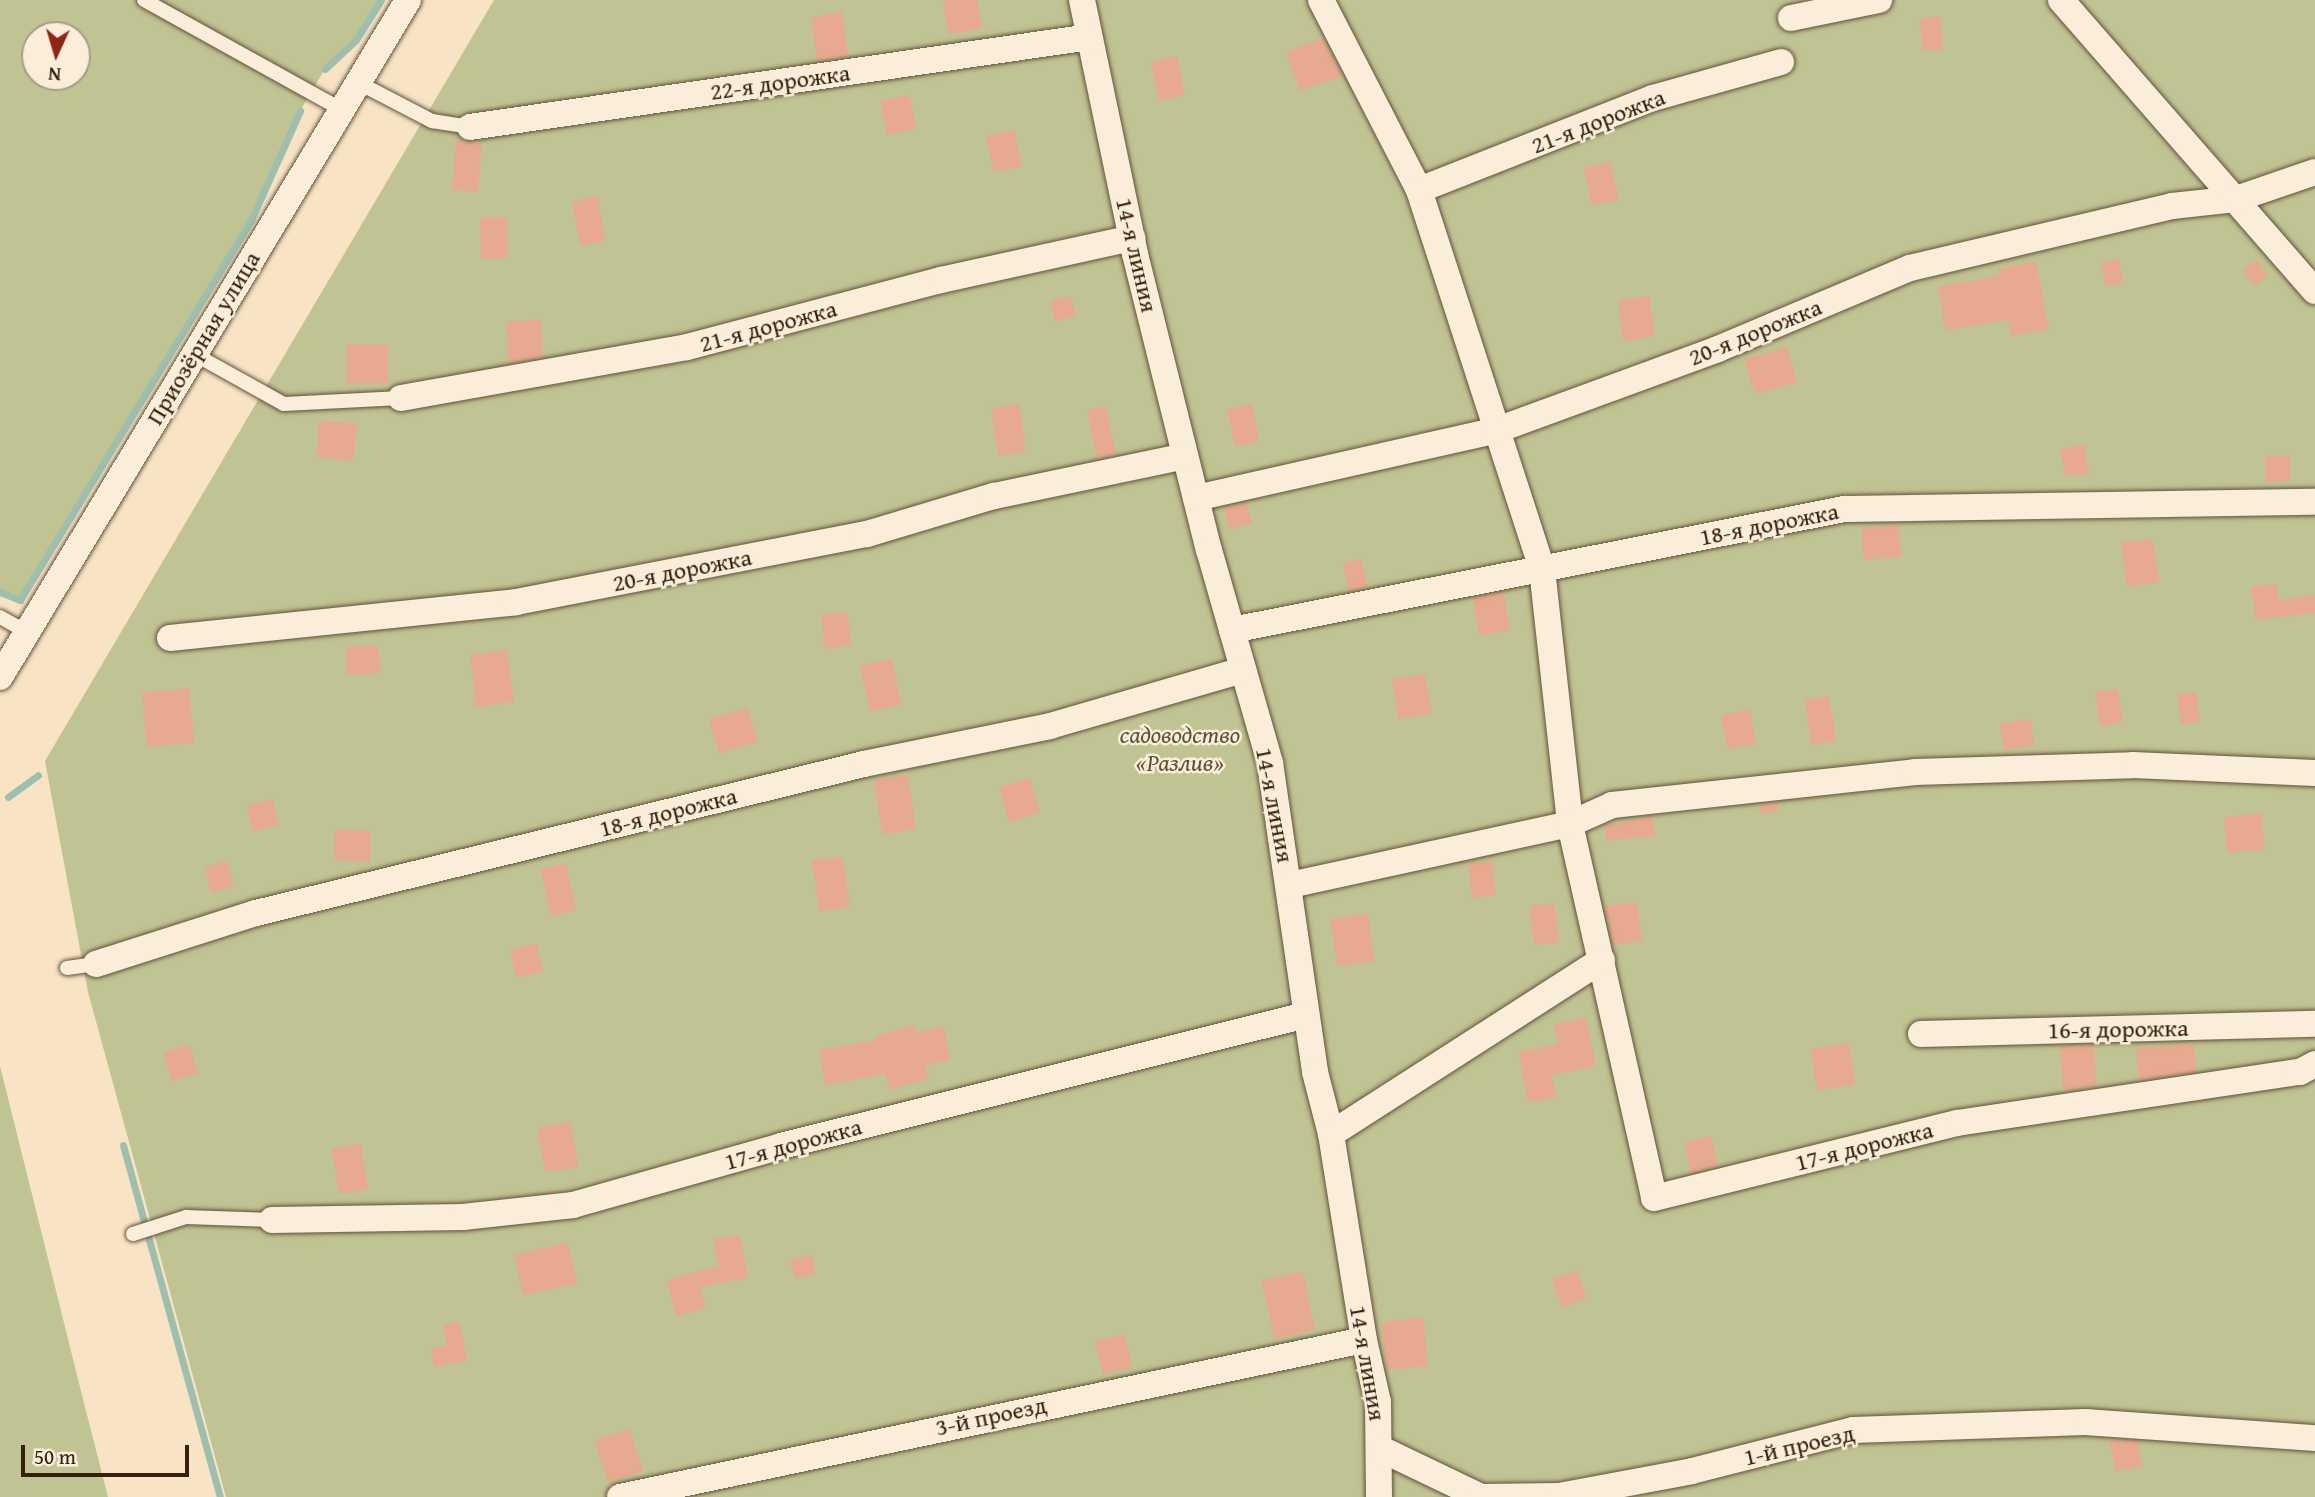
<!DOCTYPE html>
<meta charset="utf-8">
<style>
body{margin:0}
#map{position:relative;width:2315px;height:1497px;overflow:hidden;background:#f8e4c5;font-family:"Gentium Book Plus",serif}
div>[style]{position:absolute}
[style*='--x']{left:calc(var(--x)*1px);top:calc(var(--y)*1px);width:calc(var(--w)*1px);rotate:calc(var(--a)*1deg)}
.green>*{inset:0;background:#c0c392}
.stream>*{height:7px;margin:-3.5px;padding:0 3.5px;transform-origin:3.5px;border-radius:3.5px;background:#9fbfae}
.building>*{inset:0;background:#e8aa8f}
.roads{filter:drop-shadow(0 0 2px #63523c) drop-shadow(0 0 2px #63523c)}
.service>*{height:14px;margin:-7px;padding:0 7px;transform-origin:7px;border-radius:7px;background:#faedd9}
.minor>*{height:26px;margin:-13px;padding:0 13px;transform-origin:13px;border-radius:13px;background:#faedd9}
span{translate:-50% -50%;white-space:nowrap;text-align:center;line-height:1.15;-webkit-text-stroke:5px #faedd9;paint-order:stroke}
.street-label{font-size:24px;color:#31210e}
.park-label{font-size:24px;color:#5c5236;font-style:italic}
.north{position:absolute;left:21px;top:21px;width:70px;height:70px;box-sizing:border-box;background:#faedd9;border:2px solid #aa9b88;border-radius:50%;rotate:184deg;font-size:19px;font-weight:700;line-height:28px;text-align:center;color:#31210e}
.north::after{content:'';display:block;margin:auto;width:24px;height:32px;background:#8f2418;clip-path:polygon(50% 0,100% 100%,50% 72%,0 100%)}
.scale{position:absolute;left:21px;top:1445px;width:168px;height:32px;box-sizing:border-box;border:4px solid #31210e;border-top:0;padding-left:9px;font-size:21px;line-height:24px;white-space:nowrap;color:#31210e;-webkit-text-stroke:5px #faedd9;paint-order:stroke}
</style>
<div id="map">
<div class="green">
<div style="clip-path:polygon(evenodd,0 0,381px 0,356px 40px,325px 69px,300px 111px,251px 220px,20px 600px,0 592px,0 0,35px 35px,77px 35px,77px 77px,35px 77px,35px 35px)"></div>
<div style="clip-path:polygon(494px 0,2315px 0,2315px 1497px,226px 1497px,88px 992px,45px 761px)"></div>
<div style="clip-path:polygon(0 1066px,84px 1403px,108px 1497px,0 1497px)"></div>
</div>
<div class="stream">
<div style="--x:325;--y:69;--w:42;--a:-43.1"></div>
<div style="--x:356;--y:40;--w:47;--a:-58"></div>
<div style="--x:0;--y:592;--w:22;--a:22"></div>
<div style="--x:20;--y:600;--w:445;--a:-58.7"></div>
<div style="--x:251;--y:220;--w:120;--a:-65.8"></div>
<div style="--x:8;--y:797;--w:37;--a:-36"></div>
<div style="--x:123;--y:1145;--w:365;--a:74.6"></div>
</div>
<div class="building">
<div style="clip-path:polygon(943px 0,977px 0,982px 29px,948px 34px)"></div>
<div style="clip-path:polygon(842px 12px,848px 56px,817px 61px,811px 17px)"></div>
<div style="clip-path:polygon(1940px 16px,1943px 49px,1923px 51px,1919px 19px)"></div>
<div style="clip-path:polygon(1323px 38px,1342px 76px,1300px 91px,1286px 52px)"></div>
<div style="clip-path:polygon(1177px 56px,1185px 95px,1159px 101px,1151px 62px)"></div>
<div style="clip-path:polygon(910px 95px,916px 129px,887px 135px,880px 101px)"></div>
<div style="clip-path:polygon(1014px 130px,1022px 166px,994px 172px,986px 136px)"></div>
<div style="clip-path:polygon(456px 141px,482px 143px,478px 192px,452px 190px)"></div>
<div style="clip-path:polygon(1610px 162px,1619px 200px,1592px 205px,1584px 168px)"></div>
<div style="clip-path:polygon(598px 196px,605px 241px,580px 246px,572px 201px)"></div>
<div style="clip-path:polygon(507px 217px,508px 258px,481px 259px,480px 218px)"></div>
<div style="clip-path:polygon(2119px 259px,2123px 283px,2106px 286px,2102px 262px)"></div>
<div style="clip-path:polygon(2257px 260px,2268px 276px,2254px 286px,2243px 270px)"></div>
<div style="clip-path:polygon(2036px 261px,2049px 329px,2011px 336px,2008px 320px,1945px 330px,1938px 286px,1999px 276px,1998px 269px)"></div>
<div style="clip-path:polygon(1070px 296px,1076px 316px,1055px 322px,1050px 301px)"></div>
<div style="clip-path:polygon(1649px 296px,1655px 336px,1623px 341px,1618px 300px)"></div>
<div style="clip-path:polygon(541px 319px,543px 357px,509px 363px,506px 322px)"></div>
<div style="clip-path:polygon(347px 344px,388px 344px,388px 383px,346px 383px)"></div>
<div style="clip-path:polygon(1787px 347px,1797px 382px,1755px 394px,1744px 359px)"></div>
<div style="clip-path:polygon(1019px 404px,1026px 452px,998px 456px,991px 408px)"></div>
<div style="clip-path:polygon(1252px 404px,1259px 441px,1235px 446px,1227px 409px)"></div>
<div style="clip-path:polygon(1106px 407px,1116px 454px,1097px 458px,1087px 410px)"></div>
<div style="clip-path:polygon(319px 420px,357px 424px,353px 461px,316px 457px)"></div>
<div style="clip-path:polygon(2084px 445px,2089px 473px,2066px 477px,2060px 449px)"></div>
<div style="clip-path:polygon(2265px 455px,2290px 456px,2290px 482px,2265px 482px)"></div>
<div style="clip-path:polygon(1247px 503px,1252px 524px,1229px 529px,1224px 508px)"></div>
<div style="clip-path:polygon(1899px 525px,1901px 557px,1864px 560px,1861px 528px)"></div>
<div style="clip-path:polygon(2153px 539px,2159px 582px,2127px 587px,2121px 543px)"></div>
<div style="clip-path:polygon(1361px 559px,1368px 587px,1349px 591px,1343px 563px)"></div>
<div style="clip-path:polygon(2277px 584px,2279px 600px,2315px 595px,2315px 613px,2256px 620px,2251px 587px)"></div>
<div style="clip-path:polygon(1503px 592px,1510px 630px,1479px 635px,1473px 598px)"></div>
<div style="clip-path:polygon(847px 612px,851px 645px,825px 649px,821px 615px)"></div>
<div style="clip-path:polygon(378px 645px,381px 673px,347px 675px,345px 647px)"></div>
<div style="clip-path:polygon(507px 650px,514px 702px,476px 707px,470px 655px)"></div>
<div style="clip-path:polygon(892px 659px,901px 705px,870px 711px,860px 666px)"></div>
<div style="clip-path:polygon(1425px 674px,1432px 714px,1398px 719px,1392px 679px)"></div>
<div style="clip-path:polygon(189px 688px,194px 743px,147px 747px,142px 693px)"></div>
<div style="clip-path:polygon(2118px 689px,2123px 722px,2100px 726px,2095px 692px)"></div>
<div style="clip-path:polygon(2196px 692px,2200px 722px,2181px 724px,2177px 694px)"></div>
<div style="clip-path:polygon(1829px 696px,1836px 741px,1811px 745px,1805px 700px)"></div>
<div style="clip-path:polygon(748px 708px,758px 742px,719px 753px,709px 719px)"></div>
<div style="clip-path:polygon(1750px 710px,1756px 744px,1727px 749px,1721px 715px)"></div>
<div style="clip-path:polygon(2031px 719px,2034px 746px,2003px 750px,2000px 723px)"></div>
<div style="clip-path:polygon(908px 775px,916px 829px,882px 834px,874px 780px)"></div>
<div style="clip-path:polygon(1030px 778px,1040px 813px,1009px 822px,999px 787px)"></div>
<div style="clip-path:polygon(273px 799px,278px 826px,252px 831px,247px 805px)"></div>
<div style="clip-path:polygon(1777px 803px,1778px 812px,1761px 814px,1760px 805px)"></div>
<div style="clip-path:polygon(2261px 813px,2265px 849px,2227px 853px,2224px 817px)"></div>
<div style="clip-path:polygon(1653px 816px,1655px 836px,1606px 841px,1605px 826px)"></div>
<div style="clip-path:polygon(335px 829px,371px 831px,370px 862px,334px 860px)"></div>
<div style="clip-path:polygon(843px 857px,850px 907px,819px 911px,812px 860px)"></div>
<div style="clip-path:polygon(227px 861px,234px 887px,211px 893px,205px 867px)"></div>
<div style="clip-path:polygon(1492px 861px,1496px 895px,1472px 898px,1468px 863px)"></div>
<div style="clip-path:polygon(566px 863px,576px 910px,551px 916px,540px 869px)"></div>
<div style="clip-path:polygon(1637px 902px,1642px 941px,1613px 945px,1605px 906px)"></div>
<div style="clip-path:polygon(1554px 903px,1559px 942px,1534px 945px,1529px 906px)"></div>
<div style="clip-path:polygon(1368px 914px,1375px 961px,1337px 966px,1330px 919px)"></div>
<div style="clip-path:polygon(537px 944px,543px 972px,516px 977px,510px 950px)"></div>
<div style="clip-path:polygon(1586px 1018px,1596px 1066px,1552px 1075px,1556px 1097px,1528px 1103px,1518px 1052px,1558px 1044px,1554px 1024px)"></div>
<div style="clip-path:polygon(914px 1025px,916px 1032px,944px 1027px,950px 1060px,925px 1065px,929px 1078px,890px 1090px,885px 1074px,825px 1085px,819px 1050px,876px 1040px,875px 1036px)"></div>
<div style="clip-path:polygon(1849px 1043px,1855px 1085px,1817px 1090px,1811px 1049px)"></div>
<div style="clip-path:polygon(2194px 1044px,2196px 1072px,2138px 1080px,2136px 1048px)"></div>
<div style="clip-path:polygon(189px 1045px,198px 1073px,172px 1081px,163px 1053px)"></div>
<div style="clip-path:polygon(2094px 1045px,2096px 1086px,2063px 1091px,2060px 1046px)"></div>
<div style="clip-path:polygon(571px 1122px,578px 1167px,545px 1172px,537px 1128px)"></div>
<div style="clip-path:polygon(1711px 1136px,1718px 1166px,1691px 1173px,1684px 1143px)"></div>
<div style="clip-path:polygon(361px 1144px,368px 1189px,339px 1194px,332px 1149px)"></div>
<div style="clip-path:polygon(740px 1235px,748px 1278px,700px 1287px,706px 1308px,676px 1316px,667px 1280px,718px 1266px,713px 1239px)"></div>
<div style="clip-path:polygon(568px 1243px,577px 1284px,523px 1295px,514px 1254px)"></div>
<div style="clip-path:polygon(812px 1254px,816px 1274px,795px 1279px,790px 1259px)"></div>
<div style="clip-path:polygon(1577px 1271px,1587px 1298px,1562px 1307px,1552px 1279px)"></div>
<div style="clip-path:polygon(1303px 1272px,1315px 1330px,1274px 1339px,1262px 1280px)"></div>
<div style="clip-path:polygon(1423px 1317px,1428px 1366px,1387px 1370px,1381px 1322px)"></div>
<div style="clip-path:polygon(460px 1322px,467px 1361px,434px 1367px,431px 1349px,447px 1346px,443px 1325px)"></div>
<div style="clip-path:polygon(1125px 1334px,1132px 1368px,1103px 1374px,1095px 1341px)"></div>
<div style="clip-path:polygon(629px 1429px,643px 1471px,608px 1482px,594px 1440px)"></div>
<div style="clip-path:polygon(2110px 1440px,2138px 1441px,2142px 1467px,2115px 1471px)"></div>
</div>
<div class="roads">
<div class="service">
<div style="--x:144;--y:0;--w:225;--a:29"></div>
<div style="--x:357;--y:82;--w:85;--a:27.5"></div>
<div style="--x:432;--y:121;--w:38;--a:9"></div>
<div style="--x:194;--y:354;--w:103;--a:29.1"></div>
<div style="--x:284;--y:404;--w:117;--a:-2.9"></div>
<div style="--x:0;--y:617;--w:31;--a:29"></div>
<div style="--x:67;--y:968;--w:29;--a:-8"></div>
<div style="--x:133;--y:1234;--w:56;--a:-17.8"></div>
<div style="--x:186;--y:1217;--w:86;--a:2"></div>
</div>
<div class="minor">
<div style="--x:1082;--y:0;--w:259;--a:78.2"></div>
<div style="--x:1135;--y:254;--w:305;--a:76"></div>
<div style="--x:1209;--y:550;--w:222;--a:74"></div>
<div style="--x:1270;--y:763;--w:312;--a:81.7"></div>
<div style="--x:1315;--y:1072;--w:64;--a:75.5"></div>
<div style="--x:1331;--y:1134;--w:209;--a:80.9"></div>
<div style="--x:1364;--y:1340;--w:64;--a:77.3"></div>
<div style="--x:1378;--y:1402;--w:95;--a:89.4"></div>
<div style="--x:1321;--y:0;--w:214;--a:62.7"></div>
<div style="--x:1419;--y:190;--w:398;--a:72"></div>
<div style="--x:1542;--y:569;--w:257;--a:83.7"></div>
<div style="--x:1570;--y:824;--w:383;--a:77.3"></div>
<div style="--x:1654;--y:1198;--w:312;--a:-13.9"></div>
<div style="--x:1957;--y:1123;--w:347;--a:-8.5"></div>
<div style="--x:2300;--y:1072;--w:17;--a:-28"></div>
<div style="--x:2061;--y:0;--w:386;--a:48.9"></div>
<div style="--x:1791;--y:18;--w:90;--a:-11.6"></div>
<div style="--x:470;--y:127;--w:626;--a:-8.26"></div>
<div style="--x:1419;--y:190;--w:251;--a:-21.5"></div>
<div style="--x:1653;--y:98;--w:133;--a:-15.7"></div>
<div style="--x:401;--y:398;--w:291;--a:-10.1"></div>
<div style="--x:687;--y:347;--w:263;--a:-14.8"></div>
<div style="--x:941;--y:280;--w:196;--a:-12.4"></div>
<div style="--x:1196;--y:498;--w:309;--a:-12.7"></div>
<div style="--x:1497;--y:430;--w:235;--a:-20.1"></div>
<div style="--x:1718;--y:349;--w:208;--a:-22.9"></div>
<div style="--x:1910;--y:268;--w:269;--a:-13.3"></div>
<div style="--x:2172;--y:206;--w:64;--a:-6.2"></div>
<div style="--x:2236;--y:199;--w:83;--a:-18.9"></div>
<div style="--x:1232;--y:630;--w:624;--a:-11.18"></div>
<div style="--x:1844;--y:509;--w:471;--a:-0.9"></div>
<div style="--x:170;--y:638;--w:348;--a:-5.9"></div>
<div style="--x:516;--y:602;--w:358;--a:-11"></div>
<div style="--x:867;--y:534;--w:133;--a:-16.7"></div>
<div style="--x:994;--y:496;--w:195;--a:-11.8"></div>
<div style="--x:0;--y:677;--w:790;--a:-58.92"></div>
<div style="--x:1290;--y:885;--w:287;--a:-12.3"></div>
<div style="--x:1570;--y:824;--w:46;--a:-24.3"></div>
<div style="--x:1612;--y:805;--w:305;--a:-6.2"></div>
<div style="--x:1915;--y:772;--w:218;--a:-1.8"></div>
<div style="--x:2133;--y:765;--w:182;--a:2.5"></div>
<div style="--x:96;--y:964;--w:168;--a:-17.7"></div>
<div style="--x:256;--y:913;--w:626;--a:-13.77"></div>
<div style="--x:864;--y:764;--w:190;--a:-11.5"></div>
<div style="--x:1050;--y:726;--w:201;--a:-16.2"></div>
<div style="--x:1921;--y:1034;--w:394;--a:-1.5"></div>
<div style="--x:1331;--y:1134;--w:322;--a:-32.7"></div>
<div style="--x:272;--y:1220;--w:191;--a:-0.9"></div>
<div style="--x:463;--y:1217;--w:111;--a:-6.2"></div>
<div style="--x:573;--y:1205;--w:216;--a:-15.8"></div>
<div style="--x:781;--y:1146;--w:541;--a:-14.01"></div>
<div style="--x:1381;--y:1449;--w:111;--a:25.6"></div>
<div style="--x:1481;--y:1497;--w:78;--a:-0.7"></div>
<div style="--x:1559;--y:1496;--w:135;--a:-10.6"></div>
<div style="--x:1692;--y:1471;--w:166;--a:-14.3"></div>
<div style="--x:1853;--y:1430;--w:232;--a:-2"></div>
<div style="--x:2085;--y:1422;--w:231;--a:4"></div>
<div style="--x:620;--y:1497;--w:760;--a:-11.92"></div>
</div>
</div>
<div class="street-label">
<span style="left:780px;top:82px;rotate:-8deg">22-я дорожка</span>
<span style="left:1598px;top:121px;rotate:-21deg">21-я дорожка</span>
<span style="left:1137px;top:255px;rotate:77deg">14-я линия</span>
<span style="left:768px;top:326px;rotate:-15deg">21-я дорожка</span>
<span style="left:1755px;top:332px;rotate:-22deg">20-я дорожка</span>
<span style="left:203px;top:338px;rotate:-59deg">Приозёрная улица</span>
<span style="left:1769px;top:524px;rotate:-11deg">18-я дорожка</span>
<span style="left:682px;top:570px;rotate:-11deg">20-я дорожка</span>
<span style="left:1275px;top:805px;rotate:79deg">14-я линия</span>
<span style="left:668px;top:812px;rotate:-14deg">18-я дорожка</span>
<span style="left:2118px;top:1029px;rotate:-1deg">16-я дорожка</span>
<span style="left:793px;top:1144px;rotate:-15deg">17-я дорожка</span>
<span style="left:1864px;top:1146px;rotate:-14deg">17-я дорожка</span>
<span style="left:1368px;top:1363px;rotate:80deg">14-я линия</span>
<span style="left:991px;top:1416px;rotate:-12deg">3-й проезд</span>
<span style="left:1799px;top:1445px;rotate:-13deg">1-й проезд</span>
</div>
<div class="park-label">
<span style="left:1180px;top:749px">садоводство<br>«Разлив»</span>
</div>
<div class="north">N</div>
<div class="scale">50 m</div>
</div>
